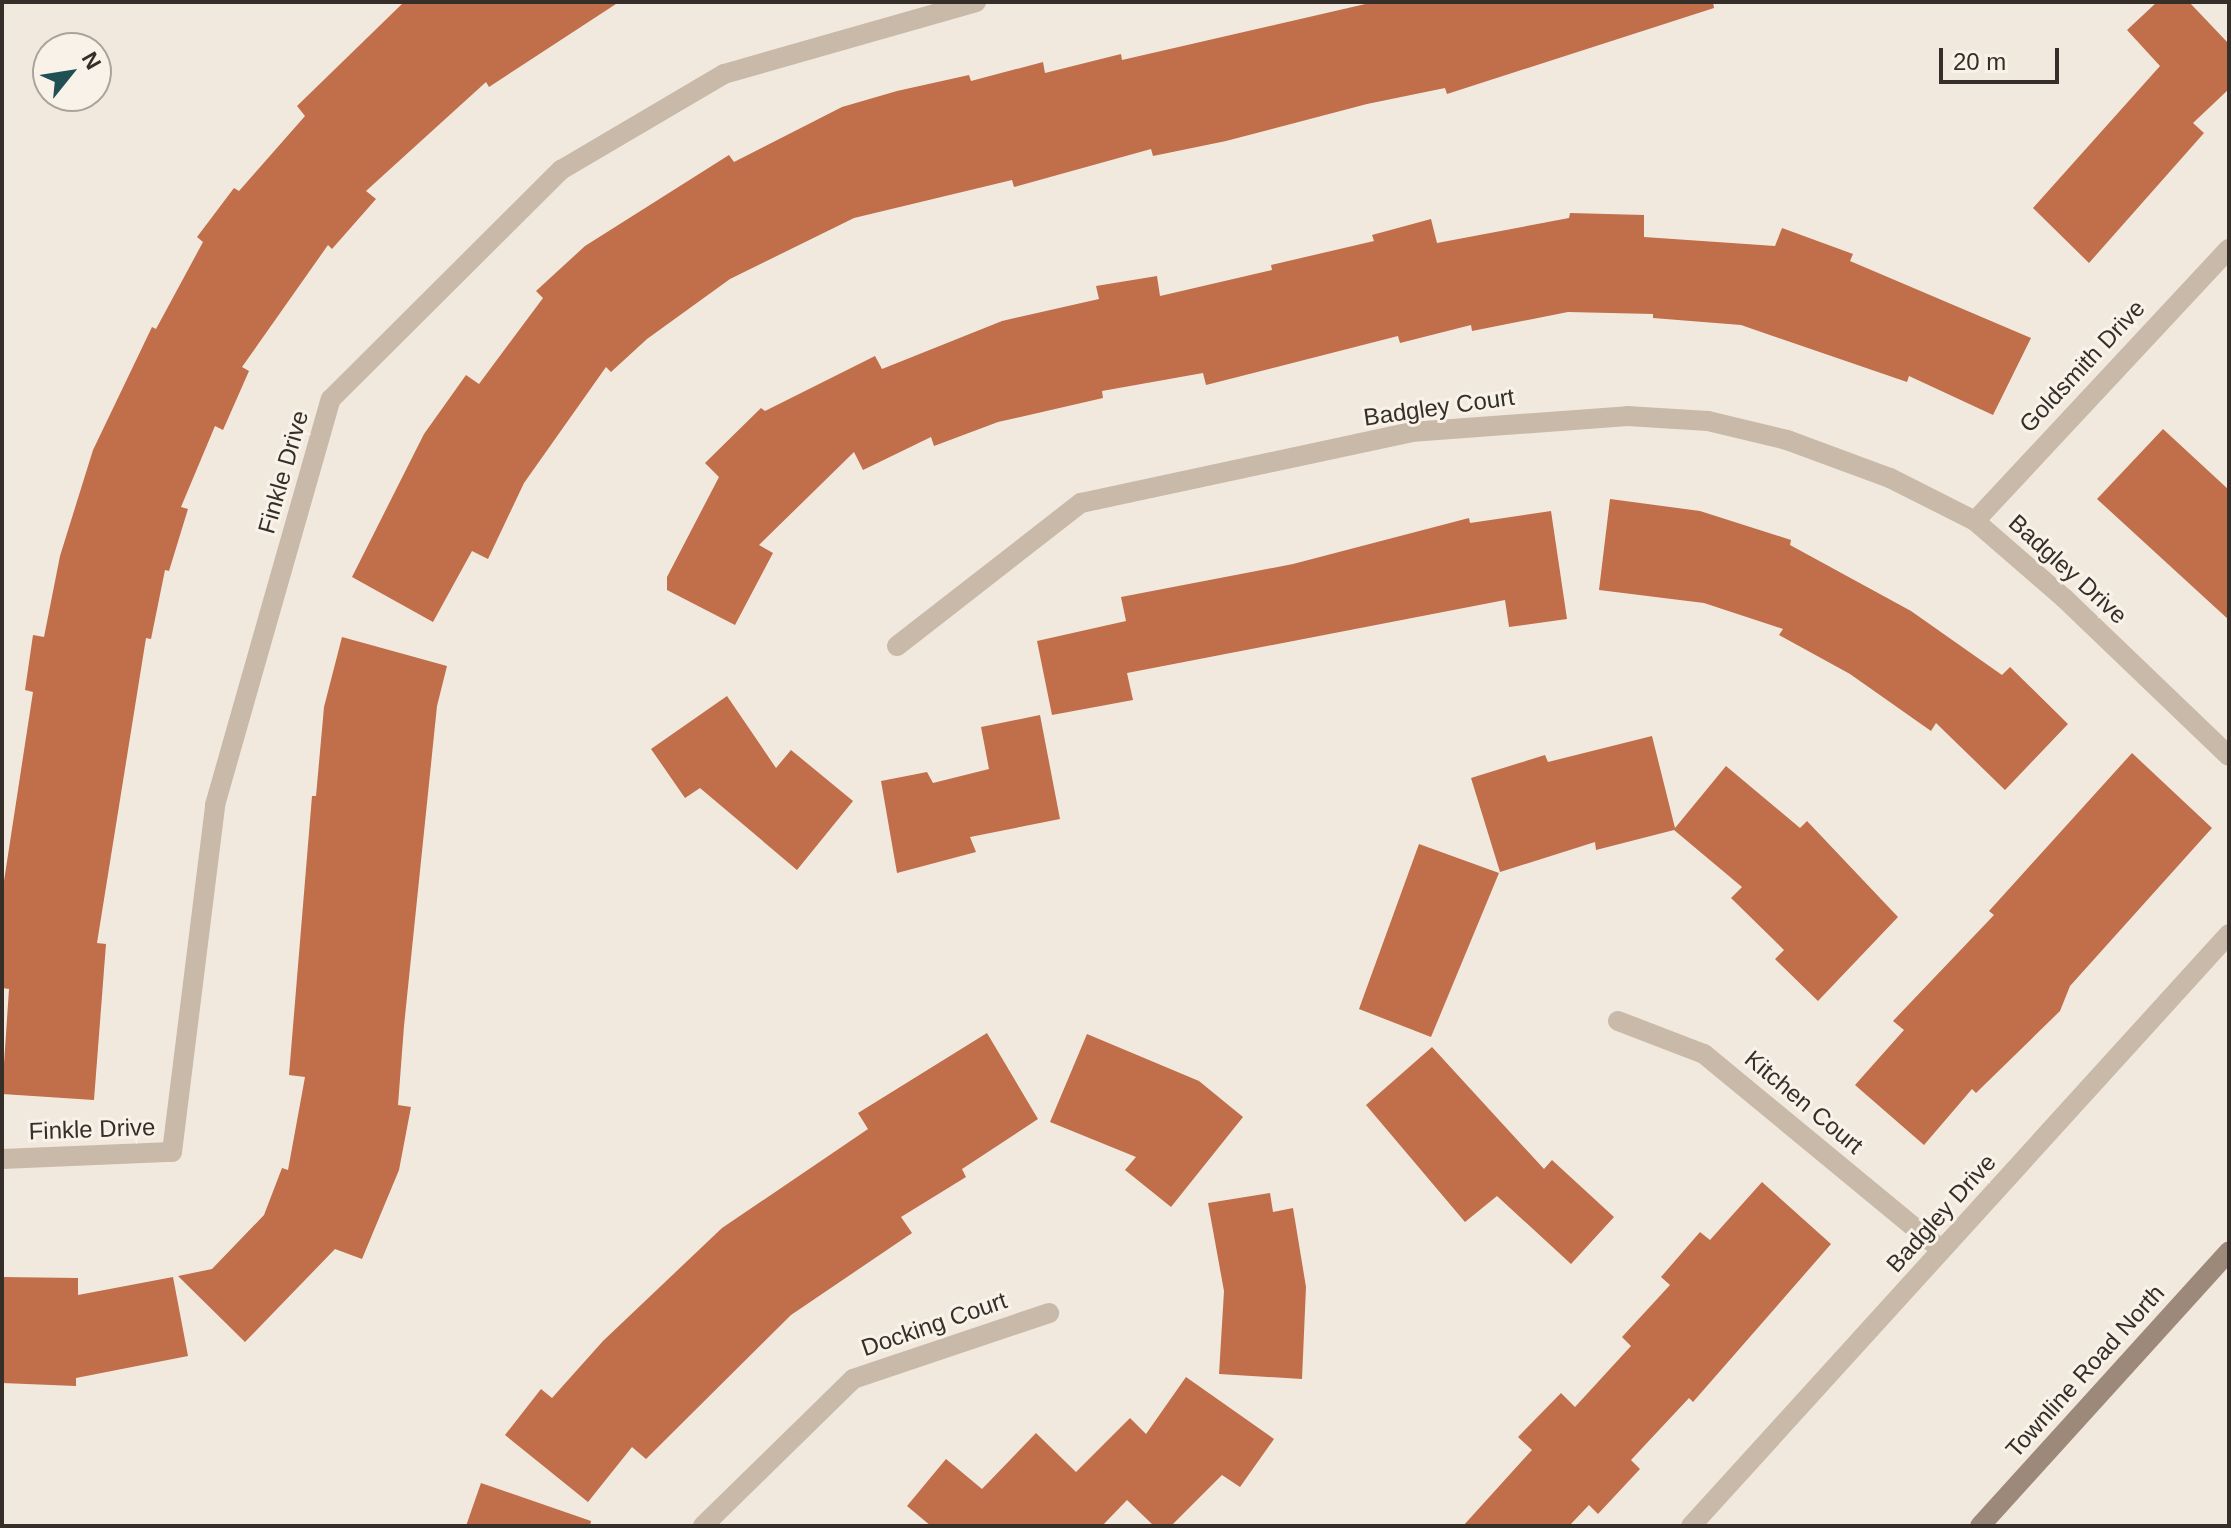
<!DOCTYPE html>
<style>
body{margin:0}
#map{position:relative;width:2231px;height:1528px;overflow:hidden;background:#f1e9dd;font-family:Arial,sans-serif}
div>[style]{position:absolute}
[style*='--x']{left:calc(var(--x)*1px);top:calc(var(--y)*1px);width:calc(var(--w)*1px);rotate:calc(var(--a)*1deg)}
.building>*{inset:0;background:#c16e4b}
.street>*{height:20px;margin:-10px;padding:0 10px;transform-origin:10px;border-radius:10px;background:#c9b9a9}
.secondary>*{height:20px;margin:-10px;padding:0 10px;transform-origin:10px;border-radius:10px;background:#9d897a}
span{translate:-50% -50%;white-space:nowrap;text-align:center;line-height:1.15;-webkit-text-stroke:6px #f9f2e9;paint-order:stroke}
.street-label{font-size:24px;color:#362e29}
.frame{position:absolute;inset:0;border:4px solid #362e29;pointer-events:none}
.north{position:absolute;left:32px;top:32px;width:80px;height:80px;box-sizing:border-box;background:#f9f2e9;border:2px solid #aba49c;border-radius:50%;rotate:60deg;font-size:22px;font-weight:700;line-height:32px;text-align:center;color:#362e29}
.north::after{content:'';display:block;margin:auto;width:28px;height:36px;background:#205056;clip-path:polygon(50% 0,100% 100%,50% 72%,0 100%)}
.scale{position:absolute;left:1939px;top:48px;width:120px;height:36px;box-sizing:border-box;border:4px solid #362e29;border-top:0;padding-left:10px;font-size:24px;line-height:28px;white-space:nowrap;color:#362e29;-webkit-text-stroke:6px #f9f2e9;paint-order:stroke}
</style>
<div id="map">
<div class="building">
<div style="clip-path:polygon(404px 2px,619px 2px,489px 87px,486px 82px,366px 191px,376px 199px,332px 249px,328px 245px,242px 367px,249px 371px,223px 430px,215px 426px,181px 507px,188px 509px,169px 571px,165px 570px,151px 639px,146px 638px,97px 943px,106px 944px,94px 1100px,2px 1094px,9px 989px,2px 988px,2px 894px,33px 692px,25px 690px,33px 635px,44px 637px,60px 556px,93px 450px,152px 327px,156px 329px,203px 242px,197px 237px,234px 188px,239px 191px,305px 116px,297px 106px)"></div>
<div style="clip-path:polygon(1374px 2px,1713px 2px,1714px 8px,1447px 94px,1445px 88px,1367px 104px,1226px 141px,1153px 156px,1151px 149px,1014px 187px,1012px 180px,854px 218px,730px 279px,647px 339px,611px 372px,606px 367px,524px 483px,488px 559px,472px 551px,433px 622px,352px 577px,424px 434px,466px 375px,479px 384px,543px 298px,536px 291px,585px 246px,729px 155px,734px 162px,842px 107px,897px 91px,969px 75px,971px 81px,1043px 62px,1045px 73px,1121px 54px,1122px 60px)"></div>
<div style="clip-path:polygon(2157px 2px,2189px 2px,2229px 44px,2229px 89px,2193px 123px,2204px 133px,2089px 263px,2033px 208px,2160px 66px,2127px 30px)"></div>
<div style="clip-path:polygon(1570px 213px,1644px 215px,1644px 237px,1775px 246px,1782px 228px,1853px 254px,1850px 261px,2031px 338px,1993px 415px,1909px 376px,1907px 382px,1741px 325px,1653px 318px,1653px 314px,1568px 312px,1472px 331px,1471px 325px,1400px 343px,1398px 336px,1206px 385px,1203px 373px,1102px 391px,1103px 398px,998px 422px,934px 446px,931px 437px,863px 470px,854px 452px,759px 545px,773px 553px,735px 625px,667px 590px,667px 577px,719px 477px,705px 463px,761px 408px,765px 411px,875px 356px,882px 369px,1002px 321px,1099px 299px,1096px 286px,1157px 276px,1160px 296px,1272px 270px,1271px 265px,1374px 241px,1372px 235px,1431px 219px,1437px 243px,1569px 218px)"></div>
<div style="clip-path:polygon(2163px 429px,2229px 490px,2229px 620px,2097px 499px)"></div>
<div style="clip-path:polygon(1610px 499px,1700px 511px,1791px 540px,1790px 545px,1911px 611px,2002px 675px,2010px 667px,2068px 724px,2005px 790px,1936px 723px,1931px 731px,1850px 674px,1779px 635px,1783px 629px,1704px 603px,1599px 590px)"></div>
<div style="clip-path:polygon(1551px 511px,1567px 619px,1509px 627px,1505px 600px,1127px 673px,1133px 700px,1052px 715px,1037px 641px,1126px 621px,1121px 597px,1293px 564px,1469px 518px,1470px 523px)"></div>
<div style="clip-path:polygon(342px 637px,447px 666px,437px 706px,404px 1026px,398px 1105px,411px 1107px,399px 1170px,362px 1259px,335px 1249px,245px 1342px,178px 1276px,212px 1269px,264px 1215px,282px 1168px,288px 1170px,305px 1077px,289px 1075px,312px 796px,316px 796px,324px 707px)"></div>
<div style="clip-path:polygon(727px 696px,776px 768px,791px 750px,853px 801px,797px 870px,700px 788px,685px 798px,651px 749px)"></div>
<div style="clip-path:polygon(1040px 715px,1060px 819px,970px 837px,976px 852px,897px 873px,881px 781px,927px 772px,933px 783px,989px 769px,981px 727px)"></div>
<div style="clip-path:polygon(1652px 736px,1675px 828px,1726px 766px,1800px 828px,1807px 821px,1898px 917px,1818px 1001px,1775px 959px,1784px 950px,1731px 898px,1742px 887px,1674px 830px,1596px 850px,1595px 842px,1500px 872px,1471px 778px,1545px 755px,1548px 762px)"></div>
<div style="clip-path:polygon(2132px 753px,2212px 828px,2070px 986px,2060px 1011px,1976px 1093px,1972px 1089px,1924px 1145px,1855px 1085px,1904px 1030px,1893px 1021px,1994px 915px,1989px 911px)"></div>
<div style="clip-path:polygon(1419px 844px,1499px 873px,1431px 1037px,1359px 1009px)"></div>
<div style="clip-path:polygon(987px 1033px,1038px 1119px,962px 1169px,966px 1177px,901px 1217px,912px 1233px,791px 1315px,646px 1459px,632px 1447px,588px 1502px,505px 1435px,541px 1389px,552px 1398px,603px 1341px,722px 1228px,868px 1129px,858px 1113px)"></div>
<div style="clip-path:polygon(1087px 1034px,1199px 1081px,1243px 1117px,1171px 1207px,1125px 1170px,1136px 1157px,1050px 1122px)"></div>
<div style="clip-path:polygon(1432px 1047px,1544px 1169px,1552px 1160px,1614px 1217px,1571px 1264px,1497px 1196px,1465px 1222px,1366px 1105px)"></div>
<div style="clip-path:polygon(1762px 1182px,1831px 1244px,1693px 1402px,1689px 1398px,1631px 1460px,1640px 1469px,1598px 1514px,1589px 1505px,1569px 1526px,1463px 1526px,1532px 1450px,1518px 1437px,1561px 1393px,1575px 1407px,1631px 1346px,1622px 1337px,1670px 1285px,1661px 1277px,1700px 1232px,1710px 1240px)"></div>
<div style="clip-path:polygon(1270px 1193px,1273px 1212px,1293px 1208px,1306px 1287px,1302px 1379px,1219px 1374px,1224px 1291px,1208px 1203px)"></div>
<div style="clip-path:polygon(2px 1277px,78px 1278px,78px 1295px,173px 1277px,188px 1356px,76px 1378px,76px 1386px,2px 1383px)"></div>
<div style="clip-path:polygon(1186px 1377px,1274px 1439px,1240px 1487px,1222px 1475px,1171px 1526px,1154px 1526px,1127px 1500px,1102px 1526px,931px 1526px,907px 1506px,946px 1459px,982px 1489px,1036px 1433px,1076px 1472px,1130px 1418px,1146px 1434px)"></div>
<div style="clip-path:polygon(481px 1483px,591px 1521px,590px 1526px,466px 1526px)"></div>
</div>
<div class="street">
<div style="--x:1975;--y:521;--w:372;--a:-47"></div>
<div style="--x:897;--y:646;--w:233;--a:-37.9"></div>
<div style="--x:1081;--y:503;--w:338;--a:-12.1"></div>
<div style="--x:1411;--y:432;--w:217;--a:-4.2"></div>
<div style="--x:1627;--y:416;--w:81;--a:3.5"></div>
<div style="--x:1708;--y:421;--w:81;--a:13.5"></div>
<div style="--x:1787;--y:440;--w:110;--a:20.3"></div>
<div style="--x:1890;--y:478;--w:95;--a:26.8"></div>
<div style="--x:1975;--y:521;--w:118;--a:40.9"></div>
<div style="--x:2064;--y:598;--w:228;--a:43.8"></div>
<div style="--x:1618;--y:1021;--w:92;--a:21"></div>
<div style="--x:1704;--y:1054;--w:308;--a:39.5"></div>
<div style="--x:2;--y:1159;--w:170;--a:-2.4"></div>
<div style="--x:172;--y:1152;--w:350;--a:-82.9"></div>
<div style="--x:215;--y:805;--w:422;--a:-74.1"></div>
<div style="--x:331;--y:399;--w:325;--a:-44.9"></div>
<div style="--x:561;--y:170;--w:189;--a:-30.5"></div>
<div style="--x:724;--y:74;--w:262;--a:-15.9"></div>
<div style="--x:703;--y:1526;--w:210;--a:-44.4"></div>
<div style="--x:853;--y:1379;--w:207;--a:-18.6"></div>
<div style="--x:1691;--y:1526;--w:800;--a:-47.74"></div>
</div>
<div class="secondary">
<div style="--x:1980;--y:1526;--w:371;--a:-47.8"></div>
</div>
<div class="street-label">
<span style="left:2082px;top:366px;rotate:-47deg">Goldsmith Drive</span>
<span style="left:1439px;top:407px;rotate:-8deg">Badgley Court</span>
<span style="left:283px;top:472px;rotate:-74deg">Finkle Drive</span>
<span style="left:2068px;top:569px;rotate:42deg">Badgley Drive</span>
<span style="left:1804px;top:1102px;rotate:40deg">Kitchen Court</span>
<span style="left:92px;top:1129px;rotate:-2deg">Finkle Drive</span>
<span style="left:1941px;top:1213px;rotate:-48deg">Badgley Drive</span>
<span style="left:934px;top:1324px;rotate:-19deg">Docking Court</span>
<span style="left:2085px;top:1371px;rotate:-48deg">Townline Road North</span>
</div>
<div class="frame"></div>
<div class="north">N</div>
<div class="scale">20 m</div>
</div>
